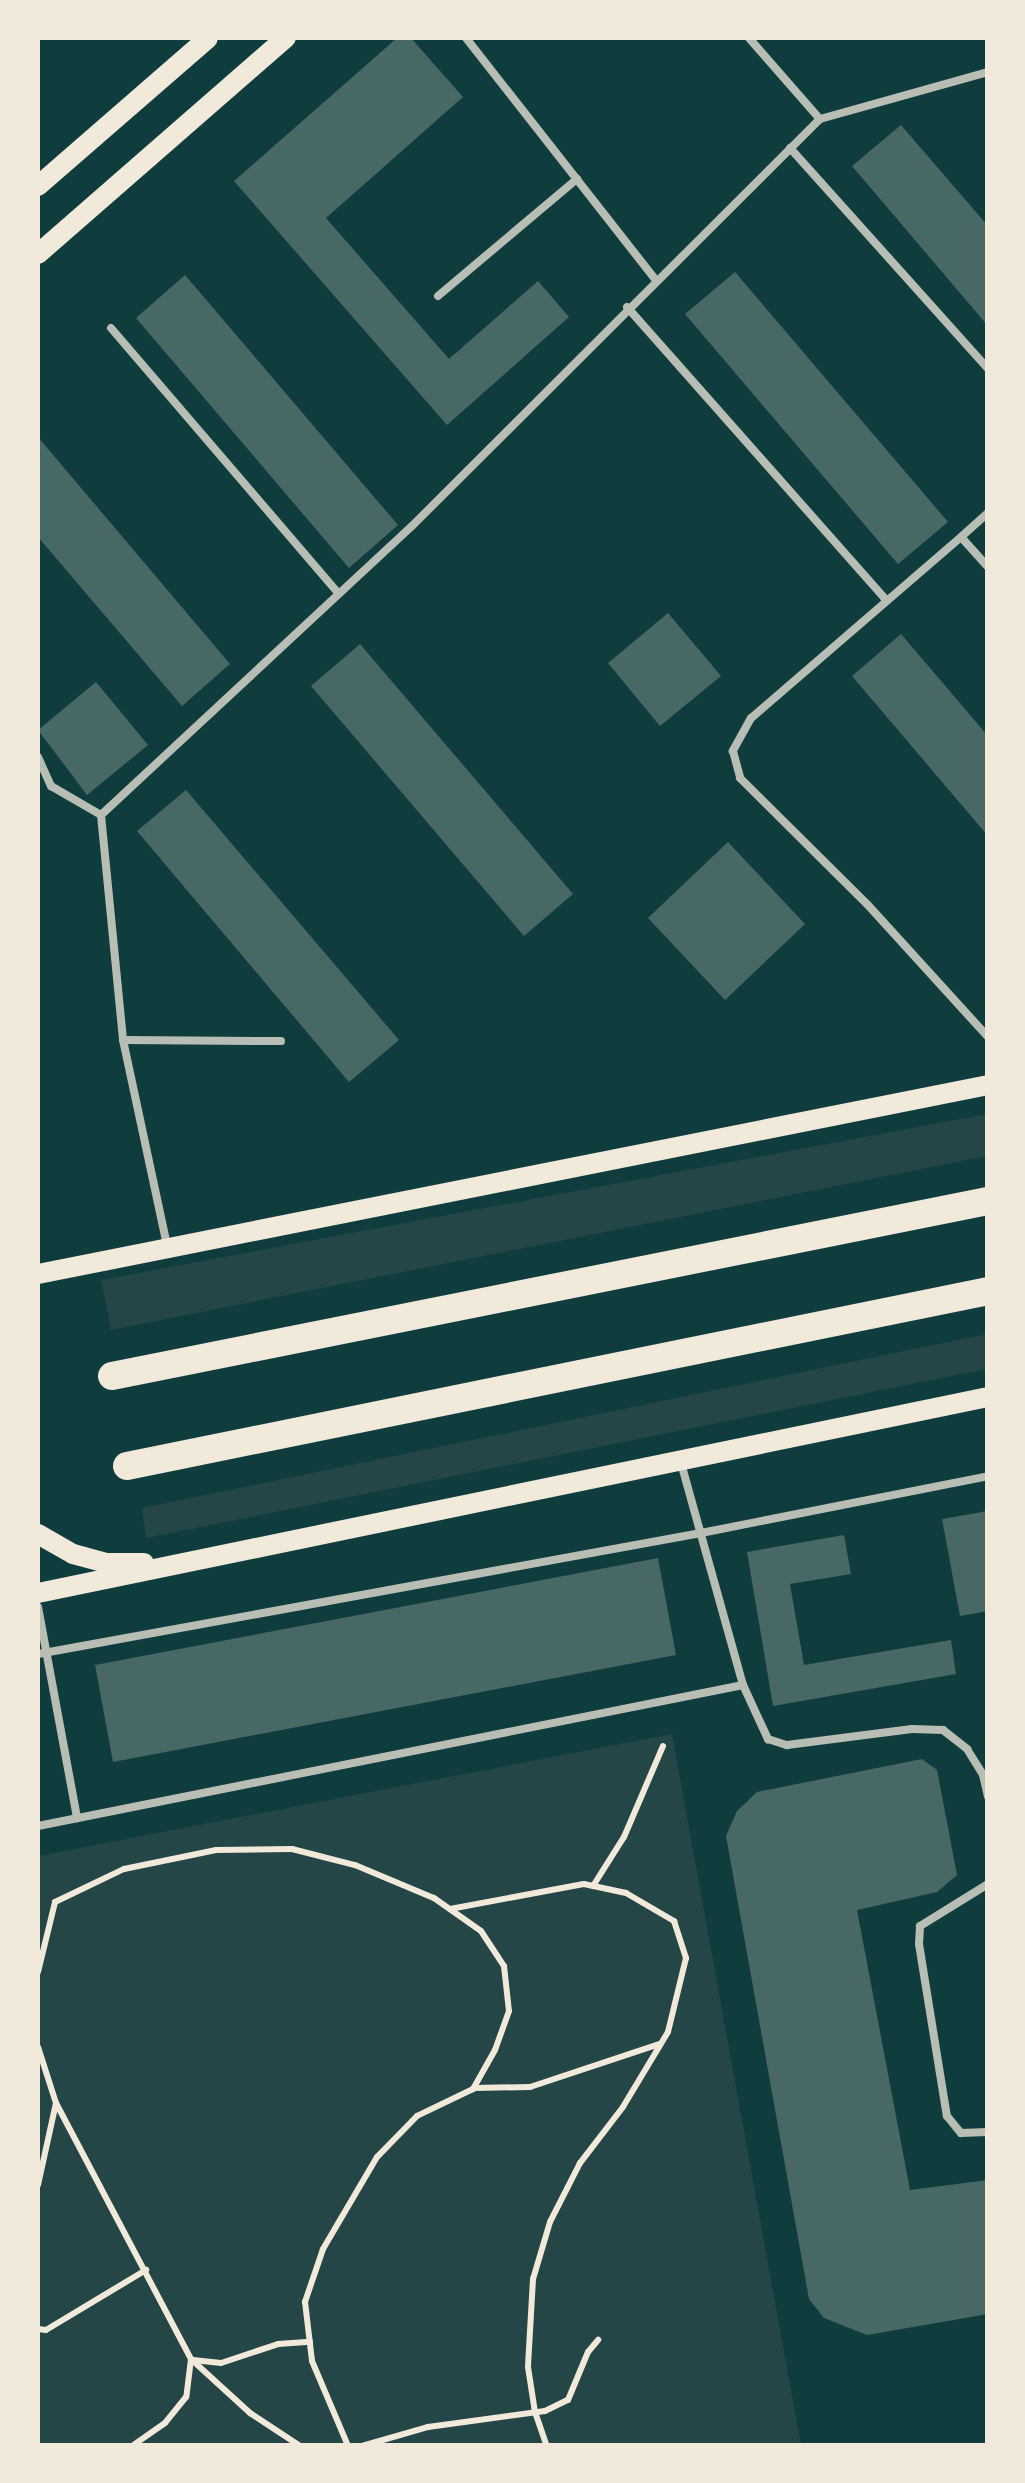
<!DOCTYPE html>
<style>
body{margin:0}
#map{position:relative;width:1025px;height:2483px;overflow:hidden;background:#0f3d3e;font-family:"Archivo Narrow",sans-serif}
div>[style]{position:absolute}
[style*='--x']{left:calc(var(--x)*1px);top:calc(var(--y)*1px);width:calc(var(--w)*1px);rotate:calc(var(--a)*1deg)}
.green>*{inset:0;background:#244646}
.building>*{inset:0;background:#486865}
.path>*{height:6px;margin:-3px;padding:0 3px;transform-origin:3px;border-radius:3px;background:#f1e9da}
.service>*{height:8px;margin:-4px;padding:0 4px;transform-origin:4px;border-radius:4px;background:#b8beb3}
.secondary>*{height:20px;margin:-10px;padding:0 10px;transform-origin:10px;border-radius:10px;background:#f1e9da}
.trunk>*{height:28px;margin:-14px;padding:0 14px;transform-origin:14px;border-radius:14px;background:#f1e9da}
span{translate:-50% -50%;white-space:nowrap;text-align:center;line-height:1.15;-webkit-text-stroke:9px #f1e9da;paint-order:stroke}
.frame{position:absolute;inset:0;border:40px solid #f1e9da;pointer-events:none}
</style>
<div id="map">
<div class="green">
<div style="clip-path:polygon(987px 1114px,987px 1156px,111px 1330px,101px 1280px)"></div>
<div style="clip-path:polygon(987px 1334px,987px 1369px,146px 1538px,142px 1508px)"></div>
<div style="clip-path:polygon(672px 1734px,801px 2445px,38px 2446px,38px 1856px)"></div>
</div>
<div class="building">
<div style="clip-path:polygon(397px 38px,411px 38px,463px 97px,326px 218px,449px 359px,538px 281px,569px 317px,447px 425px,234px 181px)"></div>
<div style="clip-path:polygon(901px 125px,988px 226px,988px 326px,852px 166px)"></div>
<div style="clip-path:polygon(735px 272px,948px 522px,898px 564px,685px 314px)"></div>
<div style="clip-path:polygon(185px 275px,398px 525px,349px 568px,136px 318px)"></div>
<div style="clip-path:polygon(38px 437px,230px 664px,182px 706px,38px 537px)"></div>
<div style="clip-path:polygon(668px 613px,721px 676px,660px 726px,608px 663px)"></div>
<div style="clip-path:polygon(901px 634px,988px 736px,988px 836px,852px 676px)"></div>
<div style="clip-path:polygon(360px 644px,573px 894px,524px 936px,311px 686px)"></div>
<div style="clip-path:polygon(96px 682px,148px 745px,87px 795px,38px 730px)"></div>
<div style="clip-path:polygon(186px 790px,399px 1040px,349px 1082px,137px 831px)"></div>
<div style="clip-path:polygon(728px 842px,805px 924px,725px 1000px,648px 918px)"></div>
<div style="clip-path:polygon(988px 1511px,988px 1611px,960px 1616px,942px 1519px)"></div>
<div style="clip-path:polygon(844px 1535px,851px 1574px,790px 1584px,804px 1665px,951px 1640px,956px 1674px,773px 1706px,747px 1552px)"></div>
<div style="clip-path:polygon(658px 1558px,676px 1655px,113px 1762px,95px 1665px)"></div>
<div style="clip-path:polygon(922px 1759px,937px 1770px,957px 1875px,937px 1892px,857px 1910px,910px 2190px,988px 2180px,988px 2314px,867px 2335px,824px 2318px,809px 2299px,726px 1836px,737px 1811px,757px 1792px)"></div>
</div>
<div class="path">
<div style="--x:593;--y:1886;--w:58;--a:-57.7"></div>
<div style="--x:624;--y:1837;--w:99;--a:-66.8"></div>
<div style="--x:450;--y:1909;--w:136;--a:-10.6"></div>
<div style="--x:584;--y:1884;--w:43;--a:12.1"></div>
<div style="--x:626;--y:1893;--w:56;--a:30.3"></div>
<div style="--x:674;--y:1921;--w:39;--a:72"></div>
<div style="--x:686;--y:1958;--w:76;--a:103.7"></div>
<div style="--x:668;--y:2032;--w:87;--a:121"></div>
<div style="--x:623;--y:2107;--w:71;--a:127.5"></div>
<div style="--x:580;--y:2163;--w:66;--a:117"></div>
<div style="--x:550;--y:2222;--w:59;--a:106.6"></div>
<div style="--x:533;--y:2279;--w:88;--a:93.3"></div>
<div style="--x:528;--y:2367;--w:46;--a:81.2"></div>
<div style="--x:535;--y:2412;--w:36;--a:71"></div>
<div style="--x:38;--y:1972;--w:72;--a:-76.3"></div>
<div style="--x:55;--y:1902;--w:76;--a:-25.6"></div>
<div style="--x:124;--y:1869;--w:94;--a:-11.7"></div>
<div style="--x:216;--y:1850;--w:76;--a:-0.8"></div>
<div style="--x:292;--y:1849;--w:65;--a:14.3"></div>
<div style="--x:355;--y:1865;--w:86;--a:22.7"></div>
<div style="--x:434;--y:1898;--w:57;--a:35.1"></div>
<div style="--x:481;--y:1931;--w:42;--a:56.7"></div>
<div style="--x:504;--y:1966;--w:45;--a:83.7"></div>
<div style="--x:509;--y:2011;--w:41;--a:109.7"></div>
<div style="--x:495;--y:2050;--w:45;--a:119.4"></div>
<div style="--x:473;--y:2089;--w:62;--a:154.3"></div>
<div style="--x:417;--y:2116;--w:57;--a:134.3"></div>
<div style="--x:377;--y:2157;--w:107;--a:120.4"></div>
<div style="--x:323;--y:2249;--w:56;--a:108.8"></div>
<div style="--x:305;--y:2302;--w:59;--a:83.2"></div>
<div style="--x:312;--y:2361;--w:92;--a:67"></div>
<div style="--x:38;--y:2047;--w:59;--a:72.2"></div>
<div style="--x:56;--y:2103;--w:84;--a:102.4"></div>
<div style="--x:474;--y:2088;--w:56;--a:-1"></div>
<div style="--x:530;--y:2087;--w:136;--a:-18.4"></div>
<div style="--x:56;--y:2103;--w:289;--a:62.2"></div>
<div style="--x:191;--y:2359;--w:38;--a:97"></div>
<div style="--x:186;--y:2397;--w:33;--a:129"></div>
<div style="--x:165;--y:2423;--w:40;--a:145.1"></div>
<div style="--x:38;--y:2329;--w:8;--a:7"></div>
<div style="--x:46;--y:2330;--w:117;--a:-31"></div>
<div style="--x:192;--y:2360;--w:79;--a:42.4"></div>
<div style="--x:250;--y:2413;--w:60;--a:33.4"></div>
<div style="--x:193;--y:2360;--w:28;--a:6"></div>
<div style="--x:221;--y:2363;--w:60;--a:-18.4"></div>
<div style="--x:278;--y:2344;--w:32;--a:-4"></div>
<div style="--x:362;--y:2446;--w:69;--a:-16.1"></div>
<div style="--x:428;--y:2427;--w:118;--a:-7.8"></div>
<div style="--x:545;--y:2411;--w:25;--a:-26"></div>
<div style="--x:568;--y:2400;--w:52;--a:-67.4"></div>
<div style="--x:588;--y:2352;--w:16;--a:-50"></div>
</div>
<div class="service">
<div style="--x:466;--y:38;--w:306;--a:51.9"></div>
<div style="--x:749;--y:38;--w:108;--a:48.8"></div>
<div style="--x:820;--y:119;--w:174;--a:-15.6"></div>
<div style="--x:790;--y:148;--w:297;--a:48.1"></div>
<div style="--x:438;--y:296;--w:182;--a:-40.1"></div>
<div style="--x:627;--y:307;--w:391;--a:48.5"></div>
<div style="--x:111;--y:328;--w:349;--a:49.4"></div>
<div style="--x:961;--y:537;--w:36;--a:-42"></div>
<div style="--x:988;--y:567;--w:40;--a:-132"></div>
<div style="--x:961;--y:537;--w:277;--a:139.2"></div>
<div style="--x:751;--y:718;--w:38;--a:119"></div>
<div style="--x:733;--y:751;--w:28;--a:75"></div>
<div style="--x:740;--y:778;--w:179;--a:44.8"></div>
<div style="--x:867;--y:904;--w:180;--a:47.7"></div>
<div style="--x:38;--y:757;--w:32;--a:66"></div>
<div style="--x:51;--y:786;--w:58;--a:30.1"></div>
<div style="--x:101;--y:815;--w:226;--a:84.4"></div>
<div style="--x:123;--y:1040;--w:210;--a:77.9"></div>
<div style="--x:101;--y:815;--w:425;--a:-42.9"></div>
<div style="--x:412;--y:526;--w:576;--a:-44.93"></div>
<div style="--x:123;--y:1040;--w:158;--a:0.4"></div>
<div style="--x:681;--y:1463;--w:230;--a:74.4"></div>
<div style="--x:743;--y:1685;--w:60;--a:65.2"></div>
<div style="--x:768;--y:1739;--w:20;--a:18"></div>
<div style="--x:787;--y:1745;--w:126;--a:-7.3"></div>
<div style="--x:912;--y:1729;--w:31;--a:2"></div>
<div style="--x:943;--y:1730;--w:31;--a:38"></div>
<div style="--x:967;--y:1749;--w:31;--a:58"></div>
<div style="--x:983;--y:1775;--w:22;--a:77"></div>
<div style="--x:38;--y:1607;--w:215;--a:79.5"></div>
<div style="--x:38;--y:1654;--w:674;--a:-10.34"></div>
<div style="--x:701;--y:1533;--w:293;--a:-11.2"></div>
<div style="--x:38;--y:1826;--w:719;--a:-11.31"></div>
<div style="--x:988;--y:1884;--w:80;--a:148.3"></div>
<div style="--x:920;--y:1926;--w:18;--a:93"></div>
<div style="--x:919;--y:1944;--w:174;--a:80.8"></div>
<div style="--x:947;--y:2116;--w:22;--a:51"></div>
<div style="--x:961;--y:2133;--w:27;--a:-2"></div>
</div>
<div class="secondary">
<div style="--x:38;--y:186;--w:225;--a:-41"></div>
<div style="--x:38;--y:254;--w:329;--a:-41.1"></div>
<div style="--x:38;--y:1274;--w:969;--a:-11.25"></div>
<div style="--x:38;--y:1534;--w:40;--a:29.7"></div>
<div style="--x:73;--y:1554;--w:35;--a:15"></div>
<div style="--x:107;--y:1563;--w:37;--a:0"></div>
<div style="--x:38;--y:1593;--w:970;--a:-11.66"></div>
</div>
<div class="trunk">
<div style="--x:112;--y:1376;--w:893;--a:-11.3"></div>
<div style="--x:127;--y:1466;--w:879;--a:-11.49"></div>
</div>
<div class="frame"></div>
</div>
